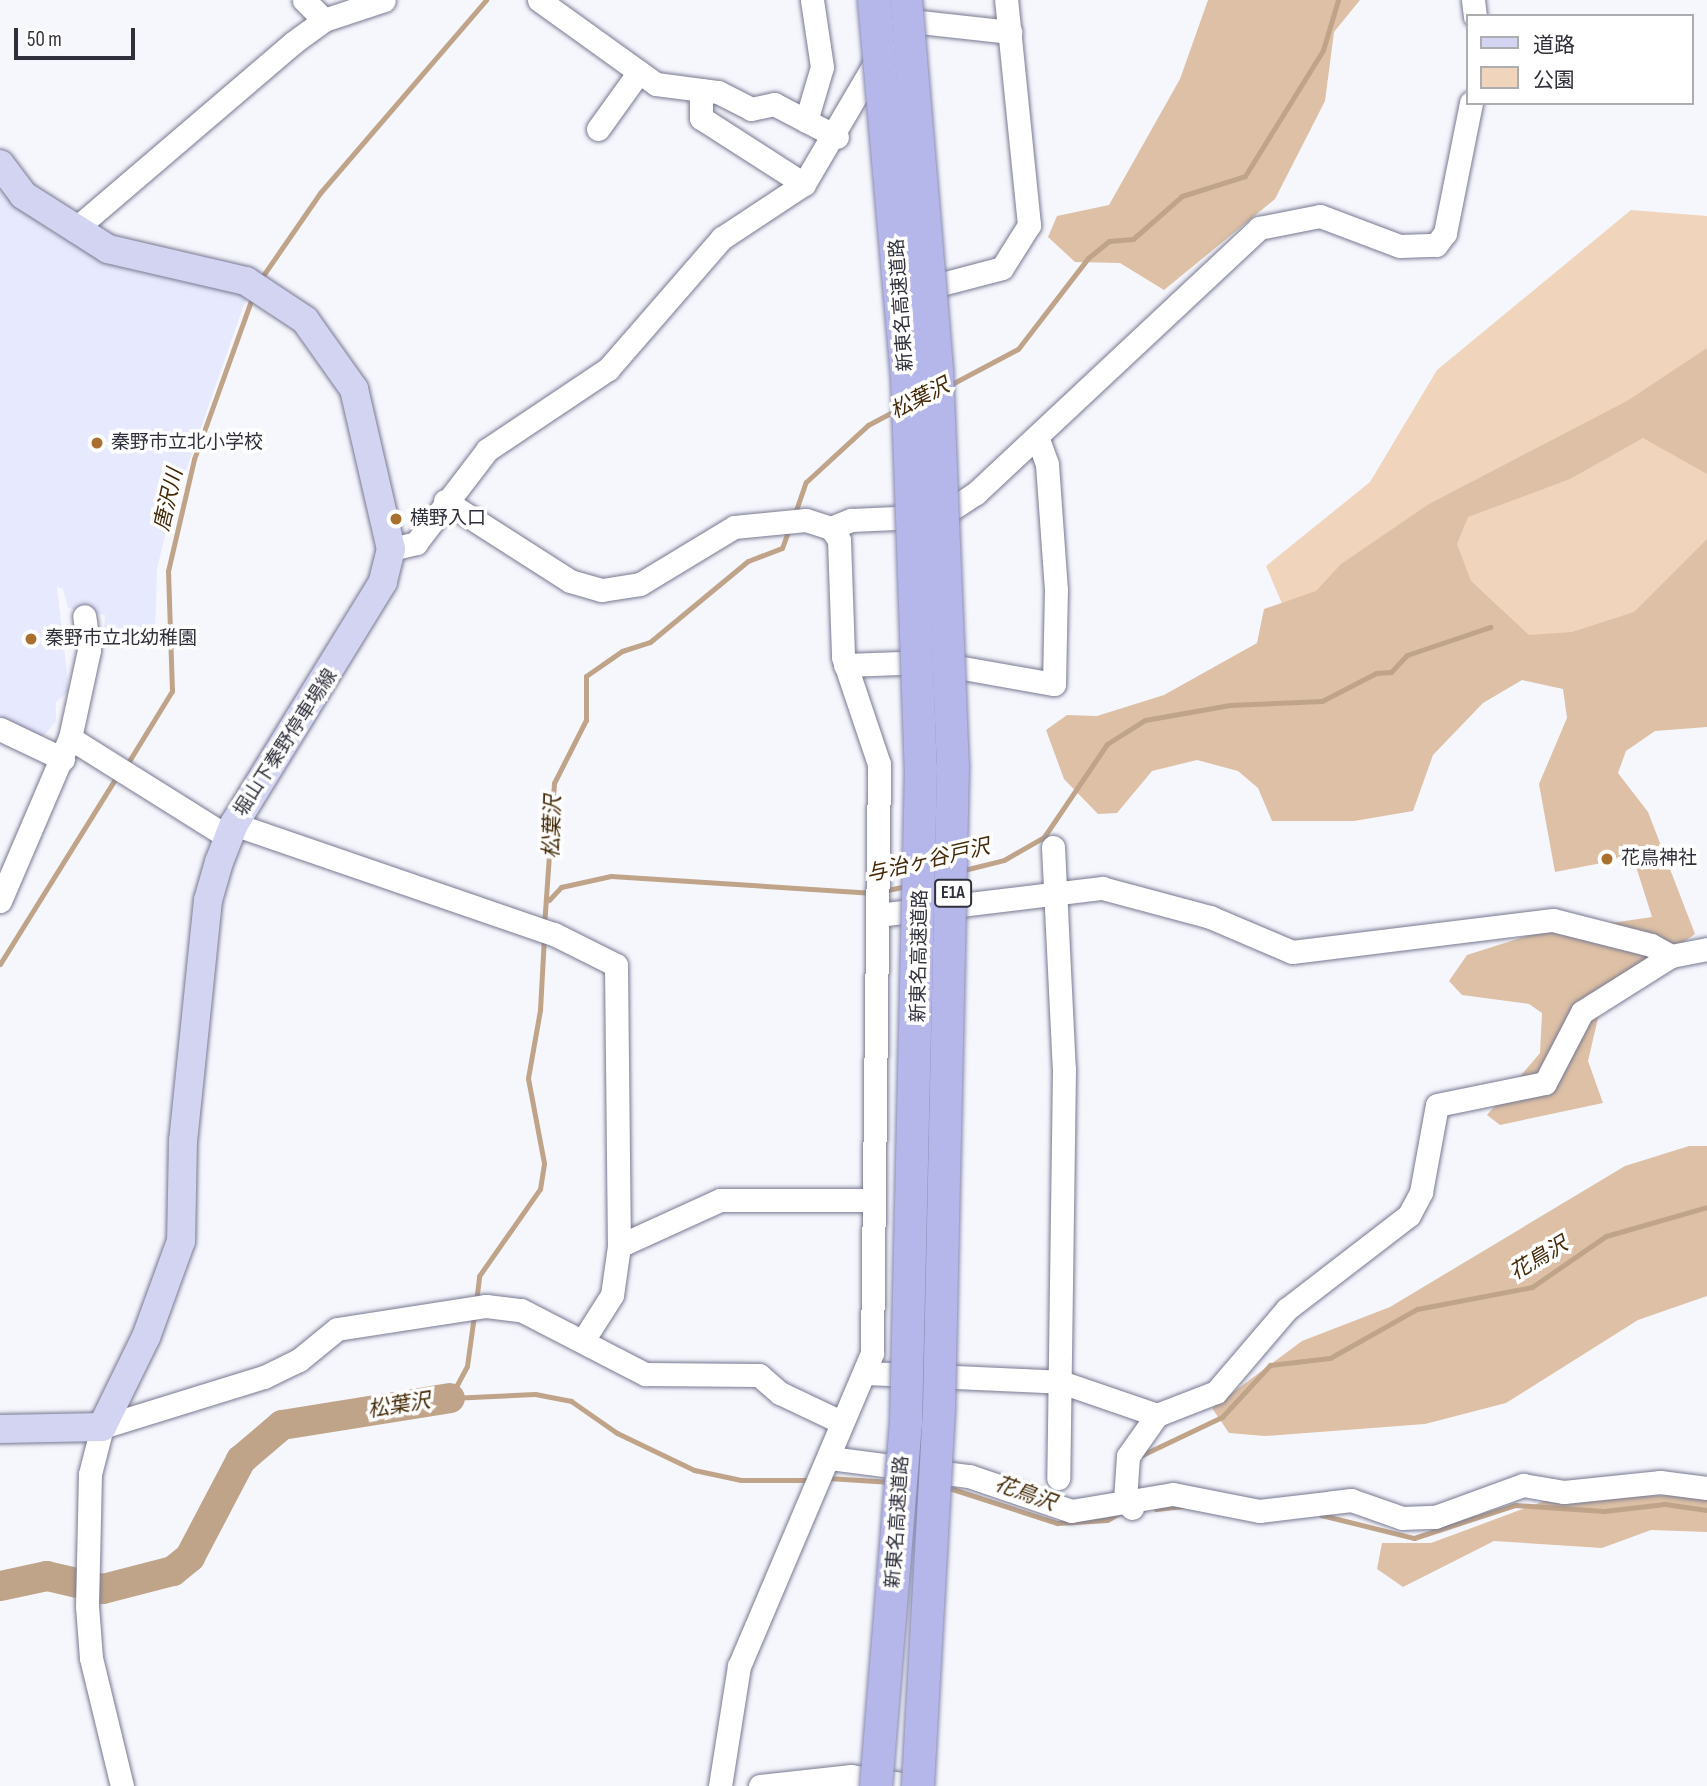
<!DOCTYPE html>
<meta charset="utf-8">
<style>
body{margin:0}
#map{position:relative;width:1707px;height:1786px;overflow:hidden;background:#f6f7fd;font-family:"Sofia Sans Condensed","Noto Sans JP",sans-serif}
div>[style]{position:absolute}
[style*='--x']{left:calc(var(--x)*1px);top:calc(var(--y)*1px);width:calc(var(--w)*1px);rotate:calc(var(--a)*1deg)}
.built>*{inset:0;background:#e7e9fe}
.green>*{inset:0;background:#f0d5bc}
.forest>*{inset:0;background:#ddc0a5}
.stream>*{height:5px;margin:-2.5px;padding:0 2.5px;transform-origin:2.5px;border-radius:2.5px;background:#c0a489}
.river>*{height:30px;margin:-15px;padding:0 15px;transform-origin:15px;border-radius:15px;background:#c0a489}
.roads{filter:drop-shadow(0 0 2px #777891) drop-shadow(0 0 2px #777891)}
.minor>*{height:23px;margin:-11.5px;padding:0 11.5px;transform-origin:11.5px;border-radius:11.5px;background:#fff}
.major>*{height:28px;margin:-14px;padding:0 14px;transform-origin:14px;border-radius:14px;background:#d3d4f2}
.bridges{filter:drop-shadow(0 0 2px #8688ad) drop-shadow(0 0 2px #8688ad)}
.highway-bridge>*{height:32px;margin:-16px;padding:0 16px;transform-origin:16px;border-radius:16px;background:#b5b7ea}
.dots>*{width:19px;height:19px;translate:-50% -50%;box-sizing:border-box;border:4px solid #fff;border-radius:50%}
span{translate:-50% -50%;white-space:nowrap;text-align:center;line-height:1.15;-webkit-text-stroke:7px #fff;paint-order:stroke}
.shield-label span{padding:2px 5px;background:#fff;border:2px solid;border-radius:5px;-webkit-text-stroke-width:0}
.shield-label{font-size:18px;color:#2f303b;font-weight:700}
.street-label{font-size:19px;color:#2f303b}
.poi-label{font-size:19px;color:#2f303b}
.left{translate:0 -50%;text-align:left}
.water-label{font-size:21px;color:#452805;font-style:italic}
.legend{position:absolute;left:1466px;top:14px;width:228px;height:91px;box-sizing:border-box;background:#fff;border:2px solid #acacb1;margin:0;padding:9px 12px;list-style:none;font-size:21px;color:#2f303b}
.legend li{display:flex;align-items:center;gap:14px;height:35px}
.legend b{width:35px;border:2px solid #acacb1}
.scale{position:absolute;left:14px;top:28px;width:121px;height:32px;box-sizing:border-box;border:4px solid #2f303b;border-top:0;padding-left:9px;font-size:21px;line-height:24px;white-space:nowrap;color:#2f303b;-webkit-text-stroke:5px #fff;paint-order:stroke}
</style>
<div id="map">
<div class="built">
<div style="clip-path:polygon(0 192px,49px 230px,116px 266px,247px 296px,169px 519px,157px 569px,155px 637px,104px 628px,105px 615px,68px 608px,63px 589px,57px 587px,69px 691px,56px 702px,56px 722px,42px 737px,0 716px)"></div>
</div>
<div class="green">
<div style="clip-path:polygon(1631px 210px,1707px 216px,1707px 592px,1642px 654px,1292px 627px,1266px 566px,1370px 482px,1437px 370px)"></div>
</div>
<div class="forest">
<div style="clip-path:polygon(1208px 0,1360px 0,1334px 32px,1325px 101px,1275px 199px,1164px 290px,1120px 263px,1075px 262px,1048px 237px,1057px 216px,1109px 205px,1180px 79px)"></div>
<div style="clip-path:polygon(1707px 348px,1707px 474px,1643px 438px,1570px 479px,1468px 517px,1457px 544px,1471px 581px,1529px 635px,1572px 632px,1634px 612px,1707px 539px,1707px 727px,1655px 731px,1626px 751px,1618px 773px,1648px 812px,1695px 934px,1603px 997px,1588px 1061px,1603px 1103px,1500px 1125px,1487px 1115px,1540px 1053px,1542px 1013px,1529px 1004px,1462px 995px,1449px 981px,1467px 955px,1530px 935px,1652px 917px,1633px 857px,1555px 872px,1539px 784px,1567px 718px,1563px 689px,1522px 680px,1483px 703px,1433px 755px,1413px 811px,1354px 821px,1272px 821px,1258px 788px,1238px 771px,1197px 760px,1152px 771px,1117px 813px,1098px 814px,1064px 779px,1046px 730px,1067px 715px,1097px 716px,1164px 695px,1257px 643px,1264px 609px,1316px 591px,1341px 564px,1429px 504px,1627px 401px)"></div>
<div style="clip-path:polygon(1689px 1146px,1707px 1146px,1707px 1296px,1638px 1320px,1506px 1403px,1425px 1424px,1265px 1436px,1229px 1433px,1212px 1408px,1302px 1341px,1390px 1307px,1625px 1166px)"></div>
<div style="clip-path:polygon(1707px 1494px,1707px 1532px,1651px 1530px,1602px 1548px,1494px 1541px,1403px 1587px,1377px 1569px,1382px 1543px,1431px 1543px,1550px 1499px)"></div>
</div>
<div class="stream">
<div style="--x:260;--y:280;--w:106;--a:-55.4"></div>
<div style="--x:320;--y:193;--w:255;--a:-49.3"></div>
<div style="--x:948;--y:386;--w:79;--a:-27.9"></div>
<div style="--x:1018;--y:349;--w:115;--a:-52.4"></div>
<div style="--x:1088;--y:258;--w:27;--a:-39"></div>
<div style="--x:1109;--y:241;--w:24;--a:-5"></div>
<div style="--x:1133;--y:239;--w:65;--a:-41.3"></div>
<div style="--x:1182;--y:196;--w:66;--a:-17.6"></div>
<div style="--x:1245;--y:176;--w:148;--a:-58.2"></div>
<div style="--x:1323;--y:50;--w:52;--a:-73.3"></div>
<div style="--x:794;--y:516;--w:36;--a:-71"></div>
<div style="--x:806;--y:482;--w:84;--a:-42.6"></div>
<div style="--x:868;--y:425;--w:34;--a:-28"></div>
<div style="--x:126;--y:766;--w:88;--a:-58.5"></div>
<div style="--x:172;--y:691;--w:120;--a:-91.9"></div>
<div style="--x:168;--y:571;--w:115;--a:-76.9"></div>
<div style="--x:194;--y:459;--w:174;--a:-70.2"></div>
<div style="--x:960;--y:871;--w:45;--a:-14"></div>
<div style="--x:1004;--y:860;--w:46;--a:-29.9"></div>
<div style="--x:1044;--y:837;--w:112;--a:-55.9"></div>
<div style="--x:1107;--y:744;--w:45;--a:-32.3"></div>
<div style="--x:1145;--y:720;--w:86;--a:-10"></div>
<div style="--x:1230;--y:705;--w:92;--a:-2.5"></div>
<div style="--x:1322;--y:701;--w:61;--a:-27.4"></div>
<div style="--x:1376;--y:673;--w:15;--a:-4"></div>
<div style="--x:1391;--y:672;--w:23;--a:-47"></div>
<div style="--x:1407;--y:655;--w:88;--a:-18.6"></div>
<div style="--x:883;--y:891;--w:25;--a:-12"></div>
<div style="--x:549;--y:900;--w:18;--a:-47"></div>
<div style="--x:561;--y:887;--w:51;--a:-12.4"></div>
<div style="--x:611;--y:876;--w:263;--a:3.7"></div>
<div style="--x:544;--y:926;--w:143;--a:-86"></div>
<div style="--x:554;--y:783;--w:71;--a:-63.1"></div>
<div style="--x:586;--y:720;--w:44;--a:-90"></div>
<div style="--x:586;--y:676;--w:44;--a:-34.8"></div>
<div style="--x:622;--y:651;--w:29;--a:-18"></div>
<div style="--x:650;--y:642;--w:127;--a:-39.6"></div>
<div style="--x:748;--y:561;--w:36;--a:-21"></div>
<div style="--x:782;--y:548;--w:20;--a:-70"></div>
<div style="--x:0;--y:964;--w:221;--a:-58.1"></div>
<div style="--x:476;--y:1302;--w:26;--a:-83"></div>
<div style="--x:479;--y:1276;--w:106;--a:-55"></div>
<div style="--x:540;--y:1189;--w:26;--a:-81"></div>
<div style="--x:544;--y:1163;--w:86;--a:-100.7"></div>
<div style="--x:528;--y:1078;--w:69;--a:-80"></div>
<div style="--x:540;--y:1010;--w:75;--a:-86.9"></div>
<div style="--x:450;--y:1398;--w:36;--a:-62"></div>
<div style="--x:467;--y:1366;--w:51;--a:-82.2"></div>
<div style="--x:450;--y:1398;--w:85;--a:-2.7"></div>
<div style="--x:535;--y:1394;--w:37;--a:11"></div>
<div style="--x:571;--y:1401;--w:56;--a:34.8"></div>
<div style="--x:617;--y:1433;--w:85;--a:25.7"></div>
<div style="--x:694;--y:1470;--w:48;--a:12"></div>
<div style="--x:741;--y:1480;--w:70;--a:0"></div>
<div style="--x:1142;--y:1455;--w:89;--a:-25.4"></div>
<div style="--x:1222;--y:1417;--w:71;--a:-47.3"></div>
<div style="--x:1270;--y:1365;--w:60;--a:-6.7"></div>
<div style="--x:1330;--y:1358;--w:100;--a:-29.4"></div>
<div style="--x:1417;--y:1309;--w:117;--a:-10.8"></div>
<div style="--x:1532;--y:1287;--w:90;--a:-34.6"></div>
<div style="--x:1606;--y:1236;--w:105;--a:-16"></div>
<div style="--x:828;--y:1478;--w:63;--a:3.6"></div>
<div style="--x:946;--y:1487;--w:117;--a:18"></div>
<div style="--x:1057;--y:1523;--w:50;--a:-3.4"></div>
<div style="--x:1107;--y:1520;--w:21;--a:-29"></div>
<div style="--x:1156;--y:1509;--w:28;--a:-6"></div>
<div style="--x:1321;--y:1515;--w:96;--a:13.9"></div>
<div style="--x:1414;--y:1538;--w:106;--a:-18.1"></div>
<div style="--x:1515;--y:1505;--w:89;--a:3.9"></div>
<div style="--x:1604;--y:1511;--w:61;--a:-6.5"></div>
<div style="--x:1665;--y:1504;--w:42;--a:8.1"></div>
</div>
<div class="river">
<div style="--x:0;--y:1586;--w:48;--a:-12"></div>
<div style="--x:47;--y:1576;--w:57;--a:13.1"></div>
<div style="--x:103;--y:1589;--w:72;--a:-14.4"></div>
<div style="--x:173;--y:1571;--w:22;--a:-39"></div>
<div style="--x:190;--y:1557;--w:110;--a:-62.3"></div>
<div style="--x:241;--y:1460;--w:54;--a:-40.5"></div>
<div style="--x:282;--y:1425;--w:170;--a:-9.1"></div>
</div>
<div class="roads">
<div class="minor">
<div style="--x:304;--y:0;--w:28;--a:45"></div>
<div style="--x:539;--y:0;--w:144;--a:35.7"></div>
<div style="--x:656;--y:84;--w:63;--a:7.4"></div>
<div style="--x:718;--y:92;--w:37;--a:27"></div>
<div style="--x:751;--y:109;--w:24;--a:-12"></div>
<div style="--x:774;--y:104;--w:71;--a:27.6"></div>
<div style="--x:1473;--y:0;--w:16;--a:83"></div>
<div style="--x:902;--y:20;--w:109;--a:6.3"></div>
<div style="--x:701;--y:90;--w:28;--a:90"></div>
<div style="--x:701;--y:118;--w:122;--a:32.7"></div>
<div style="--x:806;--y:121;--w:56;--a:-73.5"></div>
<div style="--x:822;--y:67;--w:68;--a:-98.5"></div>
<div style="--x:598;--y:129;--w:70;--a:-54.3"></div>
<div style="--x:74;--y:230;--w:289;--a:-40.5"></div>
<div style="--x:294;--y:42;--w:37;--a:-36"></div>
<div style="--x:324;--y:20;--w:63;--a:-18.4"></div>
<div style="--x:915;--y:291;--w:90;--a:-14.8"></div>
<div style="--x:1002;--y:268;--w:51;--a:-57.9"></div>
<div style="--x:1029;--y:225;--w:226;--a:-95.8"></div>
<div style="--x:445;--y:501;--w:148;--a:32.6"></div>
<div style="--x:570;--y:581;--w:33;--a:16"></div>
<div style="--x:602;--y:590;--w:38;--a:-9"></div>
<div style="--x:640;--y:584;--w:110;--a:-31.2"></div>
<div style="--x:734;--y:527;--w:72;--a:-5.6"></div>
<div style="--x:806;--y:520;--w:26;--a:18"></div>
<div style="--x:831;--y:528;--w:14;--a:56"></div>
<div style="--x:839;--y:540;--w:117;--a:88"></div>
<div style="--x:843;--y:657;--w:113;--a:71.4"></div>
<div style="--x:879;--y:764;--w:589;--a:90.68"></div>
<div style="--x:872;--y:1353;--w:340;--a:113"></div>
<div style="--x:739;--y:1666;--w:121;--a:99"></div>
<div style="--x:831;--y:528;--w:22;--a:-22"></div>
<div style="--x:851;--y:520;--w:90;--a:-2.5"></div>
<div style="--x:941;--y:516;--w:42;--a:-33.3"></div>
<div style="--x:976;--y:493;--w:388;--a:-43.1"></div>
<div style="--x:1259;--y:228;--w:62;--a:-11.1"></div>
<div style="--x:1320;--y:216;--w:85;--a:20.6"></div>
<div style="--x:1400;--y:246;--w:36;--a:-2"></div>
<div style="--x:1436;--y:245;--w:15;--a:-53"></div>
<div style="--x:1445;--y:233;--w:133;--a:-78.7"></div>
<div style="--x:391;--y:549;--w:26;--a:-13"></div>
<div style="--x:416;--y:543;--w:117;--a:-52.6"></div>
<div style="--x:487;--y:450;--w:146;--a:-33.8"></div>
<div style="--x:608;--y:369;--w:174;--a:-49"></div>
<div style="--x:722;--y:238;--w:98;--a:-33.4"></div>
<div style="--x:804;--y:184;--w:152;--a:-59.6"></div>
<div style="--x:845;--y:665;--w:84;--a:-2"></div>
<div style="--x:929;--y:662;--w:127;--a:10"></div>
<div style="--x:1054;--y:684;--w:94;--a:-88.8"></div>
<div style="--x:1056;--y:590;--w:126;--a:-94.1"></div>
<div style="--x:1047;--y:464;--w:27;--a:-110"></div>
<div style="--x:0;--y:729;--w:70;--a:25.5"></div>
<div style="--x:70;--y:738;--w:186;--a:32.1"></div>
<div style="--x:234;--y:824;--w:338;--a:19"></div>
<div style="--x:554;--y:934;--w:69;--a:26.6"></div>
<div style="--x:616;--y:965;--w:281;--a:89.4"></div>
<div style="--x:619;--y:1246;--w:49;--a:98.1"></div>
<div style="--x:612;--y:1295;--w:52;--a:122.5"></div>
<div style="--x:1053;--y:847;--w:222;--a:87.2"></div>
<div style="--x:1064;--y:1069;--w:409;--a:90.8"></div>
<div style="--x:0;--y:901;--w:177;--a:-66.8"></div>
<div style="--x:70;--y:738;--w:90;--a:-77.8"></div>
<div style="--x:89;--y:650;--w:34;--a:-98"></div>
<div style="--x:878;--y:915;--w:226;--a:-6.9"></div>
<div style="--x:1102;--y:888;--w:112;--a:15"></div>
<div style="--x:1210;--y:917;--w:89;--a:23.1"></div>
<div style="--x:1292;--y:952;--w:263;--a:-7"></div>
<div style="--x:1553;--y:920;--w:101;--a:14.3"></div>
<div style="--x:1651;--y:945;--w:23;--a:29"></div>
<div style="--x:619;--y:1246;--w:111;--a:-24.5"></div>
<div style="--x:720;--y:1200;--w:154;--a:0"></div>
<div style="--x:866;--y:1373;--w:195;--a:2.6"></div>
<div style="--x:1061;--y:1382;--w:102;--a:19"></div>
<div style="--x:830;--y:1458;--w:140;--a:7.4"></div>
<div style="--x:969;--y:1476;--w:108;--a:18.9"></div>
<div style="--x:1071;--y:1511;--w:103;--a:-9.5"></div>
<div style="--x:1173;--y:1494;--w:88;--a:11.2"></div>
<div style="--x:1259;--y:1511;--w:93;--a:-6.8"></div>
<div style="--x:1351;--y:1500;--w:54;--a:19.4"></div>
<div style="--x:1402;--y:1518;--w:33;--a:-2"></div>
<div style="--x:1435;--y:1517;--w:94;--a:-20"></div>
<div style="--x:1523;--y:1485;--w:42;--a:9.7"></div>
<div style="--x:1564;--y:1492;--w:97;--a:-5.9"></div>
<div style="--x:1660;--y:1482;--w:47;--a:7.3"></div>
<div style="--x:1132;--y:1508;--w:11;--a:-131"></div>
<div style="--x:1125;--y:1500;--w:44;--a:-86.1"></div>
<div style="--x:1128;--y:1456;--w:50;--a:-54.7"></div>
<div style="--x:1157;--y:1415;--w:63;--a:-21.3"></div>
<div style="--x:1216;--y:1392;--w:109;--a:-49.5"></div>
<div style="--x:1287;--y:1309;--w:154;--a:-37.6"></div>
<div style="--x:1409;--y:1215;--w:26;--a:-62"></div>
<div style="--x:1421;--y:1192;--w:88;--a:-79.6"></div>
<div style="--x:1437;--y:1105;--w:110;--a:-11.5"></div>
<div style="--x:1545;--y:1083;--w:80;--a:-62.5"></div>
<div style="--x:1582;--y:1012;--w:105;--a:-32.2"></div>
<div style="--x:1671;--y:956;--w:37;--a:-11"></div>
<div style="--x:122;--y:1786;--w:132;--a:-103.6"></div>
<div style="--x:91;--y:1658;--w:52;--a:-94.4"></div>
<div style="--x:87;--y:1606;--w:132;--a:-88.7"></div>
<div style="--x:90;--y:1474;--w:49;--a:-75.7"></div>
<div style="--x:102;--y:1427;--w:170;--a:-17.2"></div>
<div style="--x:264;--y:1377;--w:39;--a:-26"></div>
<div style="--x:299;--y:1360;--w:49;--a:-39.2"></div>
<div style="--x:337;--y:1329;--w:151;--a:-8.8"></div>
<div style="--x:486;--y:1306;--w:35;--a:7"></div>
<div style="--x:521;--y:1310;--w:140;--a:27.3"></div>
<div style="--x:645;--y:1374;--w:114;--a:0.5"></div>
<div style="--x:759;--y:1375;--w:28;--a:41"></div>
<div style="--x:780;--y:1393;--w:68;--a:25.4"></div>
<div style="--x:760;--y:1786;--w:92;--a:-6.3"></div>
<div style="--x:851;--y:1776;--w:65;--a:8.9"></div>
</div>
<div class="major">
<div style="--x:0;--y:164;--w:39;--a:53"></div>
<div style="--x:23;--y:195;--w:101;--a:32.4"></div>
<div style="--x:108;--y:249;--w:142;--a:13.1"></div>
<div style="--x:246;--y:281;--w:71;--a:33.5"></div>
<div style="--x:305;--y:320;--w:85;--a:54.6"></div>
<div style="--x:354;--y:389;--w:164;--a:77"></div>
<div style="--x:391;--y:549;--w:34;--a:104"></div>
<div style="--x:383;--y:582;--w:284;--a:121.6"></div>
<div style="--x:234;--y:824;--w:41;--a:111.5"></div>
<div style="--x:219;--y:862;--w:40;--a:106"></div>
<div style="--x:208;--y:900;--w:241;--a:95.9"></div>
<div style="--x:183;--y:1140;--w:101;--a:91.1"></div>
<div style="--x:181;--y:1241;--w:102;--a:110"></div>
<div style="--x:146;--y:1337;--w:100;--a:116.1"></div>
<div style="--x:102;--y:1427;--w:102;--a:178.9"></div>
</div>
</div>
<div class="bridges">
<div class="highway-bridge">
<div style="--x:874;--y:0;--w:376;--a:85"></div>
<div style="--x:907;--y:375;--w:393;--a:88"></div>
<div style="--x:921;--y:768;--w:654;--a:91.31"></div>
<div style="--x:906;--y:1422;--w:365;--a:94.7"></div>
<div style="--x:906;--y:0;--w:372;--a:85.2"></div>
<div style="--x:937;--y:371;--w:395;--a:87.7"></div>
<div style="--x:953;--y:766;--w:643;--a:91.25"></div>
<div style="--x:939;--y:1409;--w:378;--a:93.2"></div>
</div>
</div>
<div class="dots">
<div style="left:97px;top:443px;background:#aa7030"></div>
<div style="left:396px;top:519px;background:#aa7030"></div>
<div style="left:31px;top:639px;background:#aa7030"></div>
<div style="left:1607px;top:859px;background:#aa7030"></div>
</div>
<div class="shield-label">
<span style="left:953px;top:893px">E1A</span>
</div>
<div class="street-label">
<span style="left:902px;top:305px;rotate:-94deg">新東名高速道路</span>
<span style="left:286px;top:743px;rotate:-57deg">堀山下秦野停車場線</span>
<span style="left:920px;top:956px;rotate:-89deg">新東名高速道路</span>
<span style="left:898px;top:1522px;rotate:-86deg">新東名高速道路</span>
</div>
<div class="poi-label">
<span class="left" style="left:111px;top:443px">秦野市立北小学校</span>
<span class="left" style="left:410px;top:519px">横野入口</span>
<span class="left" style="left:45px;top:639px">秦野市立北幼稚園</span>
<span class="left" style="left:1621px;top:859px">花鳥神社</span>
</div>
<div class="water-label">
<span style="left:920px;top:399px;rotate:-27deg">松葉沢</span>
<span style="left:169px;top:500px;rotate:-77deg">唐沢川</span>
<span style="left:553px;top:827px;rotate:-88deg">松葉沢</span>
<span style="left:928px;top:861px;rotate:-13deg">与治ヶ谷戸沢</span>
<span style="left:1539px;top:1259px;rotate:-31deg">花鳥沢</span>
<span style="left:399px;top:1406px;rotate:-9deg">松葉沢</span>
<span style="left:1025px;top:1494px;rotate:20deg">花鳥沢</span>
</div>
<ul class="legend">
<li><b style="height:9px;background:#d3d4f2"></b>道路</li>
<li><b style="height:19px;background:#f0d5bc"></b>公園</li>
</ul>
<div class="scale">50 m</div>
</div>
